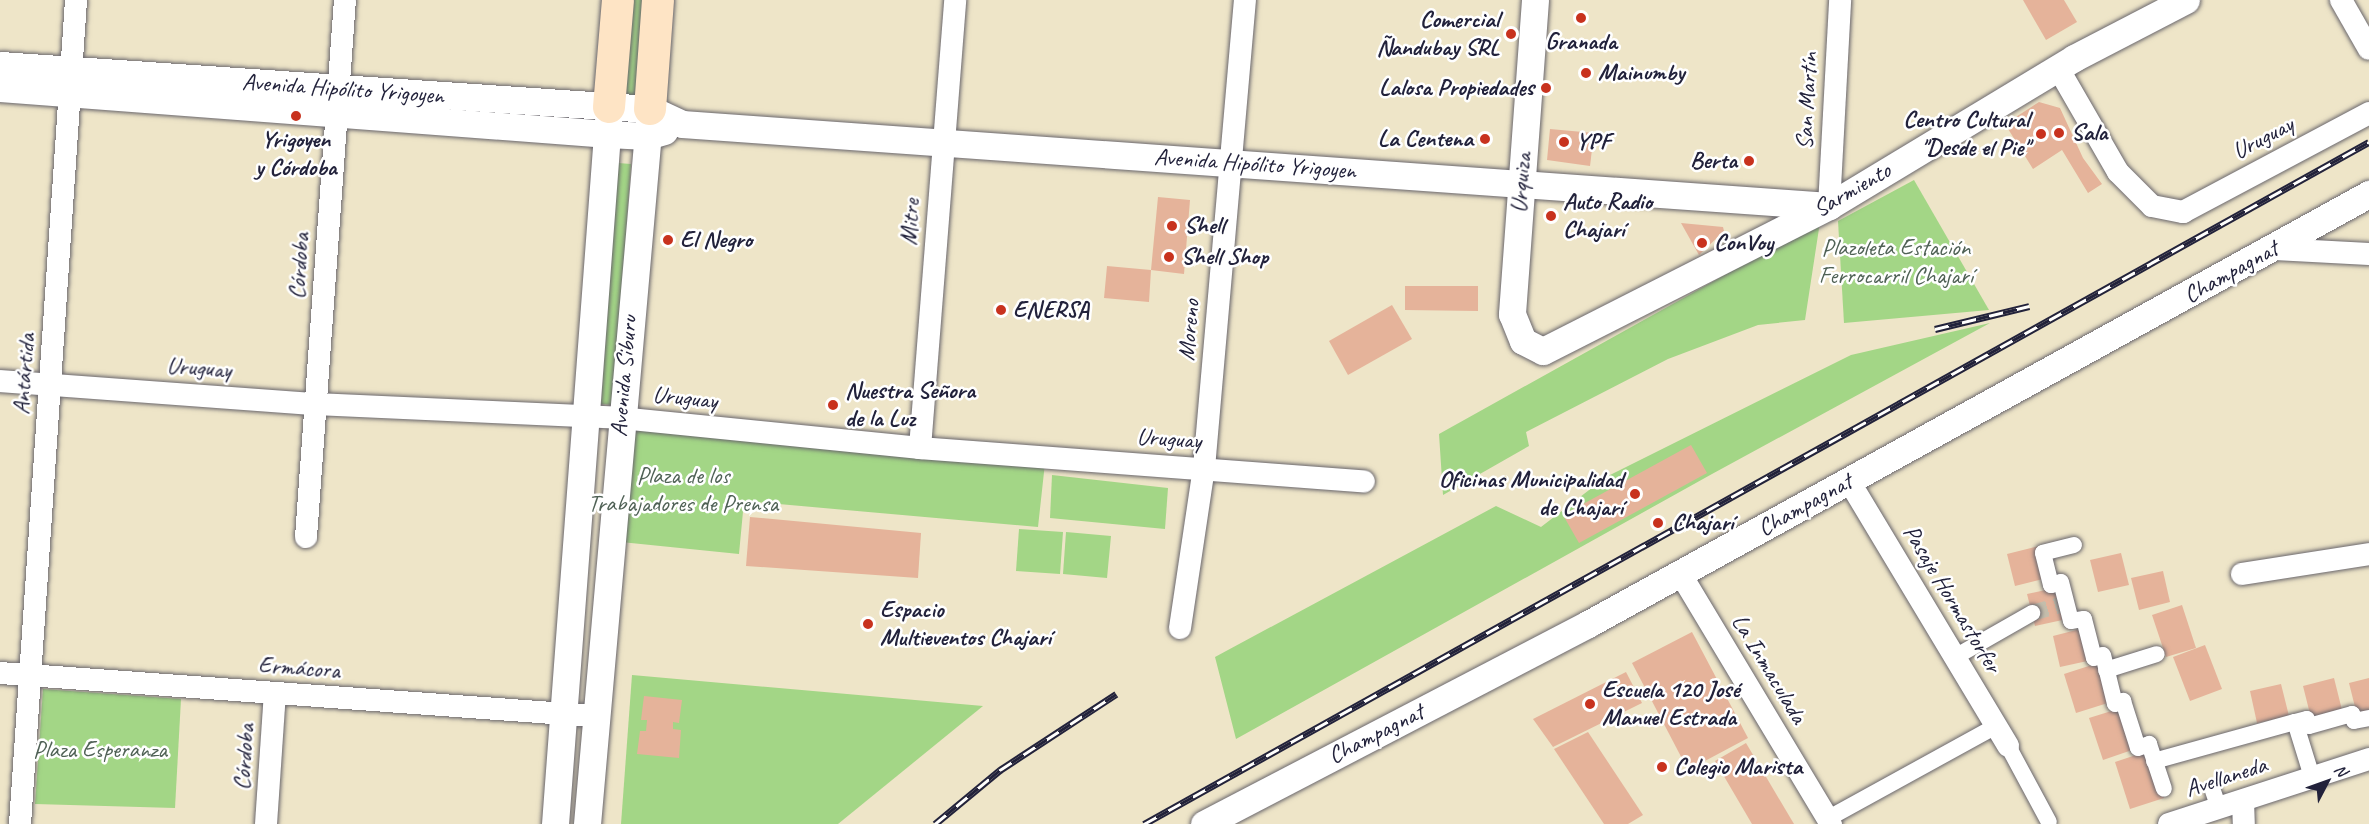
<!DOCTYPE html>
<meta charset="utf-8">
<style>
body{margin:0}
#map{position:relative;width:2369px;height:824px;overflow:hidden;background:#eee5c8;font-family:Caveat,sans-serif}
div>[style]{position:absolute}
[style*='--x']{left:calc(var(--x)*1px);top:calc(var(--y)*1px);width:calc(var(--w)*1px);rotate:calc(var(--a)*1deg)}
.green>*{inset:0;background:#a3d686}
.building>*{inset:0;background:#e5b39a}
.pedestrian-tunnel>*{height:16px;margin-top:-8px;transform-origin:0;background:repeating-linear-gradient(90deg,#c5beac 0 16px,transparent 0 24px)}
.roads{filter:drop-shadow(0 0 2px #69666c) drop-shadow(0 0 2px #69666c)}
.pedestrian>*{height:16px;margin:-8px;padding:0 8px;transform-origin:8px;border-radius:8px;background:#fff}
.minor>*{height:22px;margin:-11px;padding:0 11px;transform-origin:11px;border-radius:11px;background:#fff}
.tertiary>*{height:27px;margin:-13.5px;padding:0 13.5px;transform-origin:13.5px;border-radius:13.5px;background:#fff}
.secondary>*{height:32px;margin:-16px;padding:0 16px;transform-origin:16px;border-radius:16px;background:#fee4c5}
.rail>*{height:7px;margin-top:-3.5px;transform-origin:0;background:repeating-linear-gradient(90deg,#fff 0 14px,#22223b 0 28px);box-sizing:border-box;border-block:2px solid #22223b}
.dots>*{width:16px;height:16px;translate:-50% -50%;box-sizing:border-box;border:3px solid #fff;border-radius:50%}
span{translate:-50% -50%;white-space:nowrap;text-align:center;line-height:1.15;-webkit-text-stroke:5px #fff;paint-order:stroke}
.poi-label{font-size:24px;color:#22223b;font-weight:700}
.right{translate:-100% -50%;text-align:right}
.left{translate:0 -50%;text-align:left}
.street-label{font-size:24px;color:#22223b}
.park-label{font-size:24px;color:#4f6155}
.north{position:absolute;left:2297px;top:752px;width:60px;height:60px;-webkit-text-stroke:4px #fff;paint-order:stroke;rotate:49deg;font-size:16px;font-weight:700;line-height:24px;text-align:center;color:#22223b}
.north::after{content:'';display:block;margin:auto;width:21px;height:27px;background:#22223b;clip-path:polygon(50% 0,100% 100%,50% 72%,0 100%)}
</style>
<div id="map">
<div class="green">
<div style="clip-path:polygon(632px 0,642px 0,636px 101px,625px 100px)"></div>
<div style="clip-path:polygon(618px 163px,631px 164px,614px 405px,601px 404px)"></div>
<div style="clip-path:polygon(1914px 180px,1989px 310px,1844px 323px,1838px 221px)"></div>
<div style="clip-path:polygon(1820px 222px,1805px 320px,1758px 325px,1668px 359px,1526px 432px,1529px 446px,1443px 495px,1439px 434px)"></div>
<div style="clip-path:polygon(1990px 323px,1712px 474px,1236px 739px,1215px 657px,1496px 506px,1541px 527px,1606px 477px,1851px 355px)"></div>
<div style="clip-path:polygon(630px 427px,1045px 463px,1038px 527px,744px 501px,739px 554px,621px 542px)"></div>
<div style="clip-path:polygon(1052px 475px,1168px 488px,1165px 529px,1050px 518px)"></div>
<div style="clip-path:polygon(1019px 529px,1063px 532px,1060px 574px,1016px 571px)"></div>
<div style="clip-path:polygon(1066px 532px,1111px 536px,1107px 578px,1063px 574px)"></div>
<div style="clip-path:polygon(632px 675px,983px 706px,838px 824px,621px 824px)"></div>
<div style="clip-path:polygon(43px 689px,181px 699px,175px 808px,35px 804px)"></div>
</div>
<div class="building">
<div style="clip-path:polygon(2023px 0,2064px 0,2077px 22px,2046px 40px)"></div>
<div style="clip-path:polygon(2039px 102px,2060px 108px,2083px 158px,2102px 184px,2088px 193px,2062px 150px,2033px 169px,2005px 124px)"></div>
<div style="clip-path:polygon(1550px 129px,1594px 133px,1590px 166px,1547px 160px)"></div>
<div style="clip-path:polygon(1158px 197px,1190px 200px,1184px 274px,1151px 270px)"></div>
<div style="clip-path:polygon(1681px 223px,1723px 227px,1724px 231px,1699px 255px)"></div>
<div style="clip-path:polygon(1107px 266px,1151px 270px,1149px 302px,1104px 298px)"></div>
<div style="clip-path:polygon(1405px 286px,1478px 286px,1478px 311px,1405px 310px)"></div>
<div style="clip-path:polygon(1392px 305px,1412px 339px,1348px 375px,1329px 341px)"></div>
<div style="clip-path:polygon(1691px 445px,1707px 473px,1579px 543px,1563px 515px)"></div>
<div style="clip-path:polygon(750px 517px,921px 533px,918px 578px,746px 566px)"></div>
<div style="clip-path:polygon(2039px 546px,2047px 578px,2015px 586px,2007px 554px)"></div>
<div style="clip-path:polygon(2121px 553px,2129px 585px,2098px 592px,2090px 560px)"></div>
<div style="clip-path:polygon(2163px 571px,2170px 602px,2139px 610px,2131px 578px)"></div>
<div style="clip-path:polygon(2059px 587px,2067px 619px,2035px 626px,2027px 594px)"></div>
<div style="clip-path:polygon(2182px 605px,2196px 648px,2166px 657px,2152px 615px)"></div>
<div style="clip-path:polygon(2084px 628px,2092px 660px,2060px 667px,2053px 636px)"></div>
<div style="clip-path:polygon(1692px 632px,1748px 738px,1688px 770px,1632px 663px)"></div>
<div style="clip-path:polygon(2205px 645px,2222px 689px,2190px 701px,2173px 657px)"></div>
<div style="clip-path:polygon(2098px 663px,2111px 702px,2076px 713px,2064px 674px)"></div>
<div style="clip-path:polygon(1626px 672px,1642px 703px,1553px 747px,1533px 719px)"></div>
<div style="clip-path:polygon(2334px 678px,2342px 710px,2311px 718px,2303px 686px)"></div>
<div style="clip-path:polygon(2369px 678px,2369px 712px,2357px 715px,2349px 683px)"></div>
<div style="clip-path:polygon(2281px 684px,2289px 716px,2257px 723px,2250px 691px)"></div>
<div style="clip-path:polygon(644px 696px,682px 700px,679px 723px,673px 722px,673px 729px,681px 730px,679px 758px,637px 754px,640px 731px,646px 731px,647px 720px,641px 720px)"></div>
<div style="clip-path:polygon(2121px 708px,2135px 749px,2103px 760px,2089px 718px)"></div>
<div style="clip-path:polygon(1588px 732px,1643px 815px,1628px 824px,1604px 824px,1554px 749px)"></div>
<div style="clip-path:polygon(1746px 743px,1794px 824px,1752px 824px,1715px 761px)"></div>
<div style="clip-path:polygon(2148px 751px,2164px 798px,2130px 809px,2115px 762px)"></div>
</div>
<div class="pedestrian-tunnel">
<div style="--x:2032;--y:613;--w:32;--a:-16"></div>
</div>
<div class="roads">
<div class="pedestrian">
<div style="--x:2074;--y:545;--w:32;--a:166"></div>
<div style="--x:2043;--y:553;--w:33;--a:76"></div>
<div style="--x:2051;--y:585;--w:10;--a:-17"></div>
<div style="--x:2061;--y:582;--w:40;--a:75.6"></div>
<div style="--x:2071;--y:621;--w:13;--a:-9"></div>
<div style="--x:2084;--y:619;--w:40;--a:75.6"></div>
<div style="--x:2094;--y:658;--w:9;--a:-18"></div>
<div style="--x:2103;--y:655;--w:50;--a:76.2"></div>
<div style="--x:2115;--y:704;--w:9;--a:-21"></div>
<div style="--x:2123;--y:701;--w:49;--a:72.3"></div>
<div style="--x:2138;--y:748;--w:12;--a:-20"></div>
<div style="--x:2149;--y:744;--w:47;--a:71.6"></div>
<div style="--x:1955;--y:657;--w:89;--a:-29.7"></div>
<div style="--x:2106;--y:670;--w:53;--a:-17.4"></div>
<div style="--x:2295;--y:722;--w:12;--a:-14"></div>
<div style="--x:2307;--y:719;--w:7;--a:74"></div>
<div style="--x:2309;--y:726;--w:45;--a:-15.6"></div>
<div style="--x:2352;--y:714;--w:7;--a:74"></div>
<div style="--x:2354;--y:721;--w:15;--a:-11"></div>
<div style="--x:2008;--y:746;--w:86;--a:61.7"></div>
<div style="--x:2154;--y:761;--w:146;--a:-15.5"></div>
<div style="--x:2295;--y:722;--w:58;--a:72.8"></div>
<div style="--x:2213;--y:791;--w:18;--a:71"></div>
<div style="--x:1827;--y:819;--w:193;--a:-28.8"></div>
</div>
<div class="minor">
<div style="--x:2341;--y:0;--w:56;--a:60.3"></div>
<div style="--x:2058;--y:68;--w:120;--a:60"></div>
<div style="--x:2118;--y:172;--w:48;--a:45"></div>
<div style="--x:2152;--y:206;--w:32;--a:11"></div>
<div style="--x:2183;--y:212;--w:211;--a:-28"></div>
<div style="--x:1829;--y:206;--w:206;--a:-86.9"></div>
<div style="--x:2275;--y:249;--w:94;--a:3"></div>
<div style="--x:0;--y:381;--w:316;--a:4.2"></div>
<div style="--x:315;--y:404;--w:305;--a:2.6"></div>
<div style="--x:620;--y:418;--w:301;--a:5.7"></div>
<div style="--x:920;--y:448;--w:445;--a:4.3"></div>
<div style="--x:920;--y:448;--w:449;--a:-85.5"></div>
<div style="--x:1849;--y:481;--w:309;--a:59"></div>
<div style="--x:306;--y:537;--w:538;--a:-85.85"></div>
<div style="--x:1680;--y:573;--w:293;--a:59"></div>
<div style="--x:2242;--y:574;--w:129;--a:-8.9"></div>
<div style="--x:1180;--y:628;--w:162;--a:-81.5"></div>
<div style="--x:1204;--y:468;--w:470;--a:-85"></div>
<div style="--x:0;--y:673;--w:596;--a:4.14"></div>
<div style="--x:2243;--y:801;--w:23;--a:88"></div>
<div style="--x:20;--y:824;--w:826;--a:-86.11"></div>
<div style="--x:266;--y:824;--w:131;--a:-86.1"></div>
<div style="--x:2169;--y:824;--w:210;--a:-18"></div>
</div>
<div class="tertiary">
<div style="--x:1535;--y:0;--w:315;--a:94.2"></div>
<div style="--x:1512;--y:314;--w:29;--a:68"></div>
<div style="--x:1523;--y:341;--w:22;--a:27"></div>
<div style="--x:1543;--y:351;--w:321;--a:-26.9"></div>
<div style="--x:1829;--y:206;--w:286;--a:-31.1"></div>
<div style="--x:2074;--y:58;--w:126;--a:-27.4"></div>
<div style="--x:0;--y:65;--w:651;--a:3.87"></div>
<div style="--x:650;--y:109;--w:35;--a:25"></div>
<div style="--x:682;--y:124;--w:1150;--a:4.09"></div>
<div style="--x:0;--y:88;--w:610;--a:4.33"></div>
<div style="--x:608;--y:134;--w:39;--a:3"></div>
<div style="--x:647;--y:136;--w:18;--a:-16"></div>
<div style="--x:555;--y:824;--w:719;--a:-85.69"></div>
<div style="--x:587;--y:824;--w:718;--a:-84.96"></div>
<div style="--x:1204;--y:824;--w:433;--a:-27.5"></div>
<div style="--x:1588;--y:624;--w:892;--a:-28.84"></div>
</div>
<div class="secondary">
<div style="--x:609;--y:107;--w:107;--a:-85.2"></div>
<div style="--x:650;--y:109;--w:109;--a:-85.8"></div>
</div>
</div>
<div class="rail">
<div style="--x:1935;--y:329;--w:97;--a:-13.7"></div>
<div style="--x:935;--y:824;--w:85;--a:-39.7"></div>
<div style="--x:1000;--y:770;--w:139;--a:-33.2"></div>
<div style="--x:1144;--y:824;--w:1402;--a:-29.11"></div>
</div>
<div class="dots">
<div style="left:1581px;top:18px;background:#c8321e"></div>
<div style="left:1511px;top:34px;background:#c8321e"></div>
<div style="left:1586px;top:73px;background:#c8321e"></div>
<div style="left:1546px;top:88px;background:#c8321e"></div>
<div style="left:296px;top:116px;background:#c8321e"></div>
<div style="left:2059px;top:133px;background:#c8321e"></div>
<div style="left:2041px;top:134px;background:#c8321e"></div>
<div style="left:1485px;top:139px;background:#c8321e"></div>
<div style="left:1564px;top:142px;background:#c8321e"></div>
<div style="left:1749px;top:161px;background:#c8321e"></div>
<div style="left:1551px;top:216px;background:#c8321e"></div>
<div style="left:1172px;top:226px;background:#c8321e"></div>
<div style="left:668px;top:240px;background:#c8321e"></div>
<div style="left:1702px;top:243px;background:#c8321e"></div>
<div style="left:1169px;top:257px;background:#c8321e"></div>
<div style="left:1001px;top:310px;background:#c8321e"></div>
<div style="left:833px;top:405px;background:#c8321e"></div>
<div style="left:1635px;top:494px;background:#c8321e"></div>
<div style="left:1658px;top:523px;background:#c8321e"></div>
<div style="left:868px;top:624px;background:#c8321e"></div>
<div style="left:1590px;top:704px;background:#c8321e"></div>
<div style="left:1662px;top:767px;background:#c8321e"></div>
</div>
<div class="poi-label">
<span class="right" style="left:1499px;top:34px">Comercial<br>Ñandubay SRL</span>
<span style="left:1581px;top:42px">Granada</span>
<span class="left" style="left:1598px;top:73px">Mainumby</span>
<span class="right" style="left:1534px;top:88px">Lalosa Propiedades</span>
<span class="right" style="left:2029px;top:134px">Centro Cultural<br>"Desde el Pie"</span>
<span class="left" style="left:2071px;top:133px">Sala</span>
<span class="right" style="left:1473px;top:139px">La Centena</span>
<span style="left:296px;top:154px">Yrigoyen<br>y Córdoba</span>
<span class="left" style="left:1576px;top:142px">YPF</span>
<span class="right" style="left:1737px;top:161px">Berta</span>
<span class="left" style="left:1563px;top:216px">Auto Radio<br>Chajarí</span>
<span class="left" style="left:1184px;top:226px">Shell</span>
<span class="left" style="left:680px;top:240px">El Negro</span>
<span class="left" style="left:1714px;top:243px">ConVoy</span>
<span class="left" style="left:1181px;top:257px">Shell Shop</span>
<span class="left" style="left:1013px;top:310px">ENERSA</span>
<span class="left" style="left:845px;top:405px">Nuestra Señora<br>de la Luz</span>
<span class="right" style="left:1623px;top:494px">Oficinas Municipalidad<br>de Chajarí</span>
<span class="left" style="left:1672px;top:523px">Chajarí</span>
<span class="left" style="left:880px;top:624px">Espacio<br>Multieventos Chajarí</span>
<span class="left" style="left:1602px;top:704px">Escuela 120 José<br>Manuel Estrada</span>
<span class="left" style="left:1674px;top:767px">Colegio Marista</span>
</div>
<div class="street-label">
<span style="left:343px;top:89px;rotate:4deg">Avenida Hipólito Yrigoyen</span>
<span style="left:1807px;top:101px;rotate:-87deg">San Martín</span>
<span style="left:2263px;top:138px;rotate:-28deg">Uruguay</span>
<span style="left:1255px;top:164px;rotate:4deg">Avenida Hipólito Yrigoyen</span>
<span style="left:1521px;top:183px;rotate:-86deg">Urquiza</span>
<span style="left:1852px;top:190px;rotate:-30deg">Sarmiento</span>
<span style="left:910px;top:222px;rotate:-86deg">Mitre</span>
<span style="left:299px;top:266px;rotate:-86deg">Córdoba</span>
<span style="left:2231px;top:272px;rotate:-29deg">Champagnat</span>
<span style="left:1189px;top:330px;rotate:-85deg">Moreno</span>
<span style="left:199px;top:368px;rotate:4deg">Uruguay</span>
<span style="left:24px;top:374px;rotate:-86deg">Antártida</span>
<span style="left:624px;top:376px;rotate:-85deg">Avenida Siburu</span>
<span style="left:685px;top:398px;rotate:6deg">Uruguay</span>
<span style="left:1169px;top:439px;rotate:4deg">Uruguay</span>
<span style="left:1805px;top:505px;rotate:-29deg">Champagnat</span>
<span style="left:1952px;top:599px;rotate:59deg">Pasaje Hormastorfer</span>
<span style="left:299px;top:668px;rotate:4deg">Ermácora</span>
<span style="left:1769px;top:669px;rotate:59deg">La Inmaculada</span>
<span style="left:1376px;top:734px;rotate:-27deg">Champagnat</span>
<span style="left:244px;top:757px;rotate:-86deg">Córdoba</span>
<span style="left:2226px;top:777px;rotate:-18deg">Avellaneda</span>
</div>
<div class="park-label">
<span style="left:1896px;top:262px">Plazoleta Estación<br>Ferrocarril Chajarí</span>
<span style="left:683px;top:490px">Plaza de los<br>Trabajadores de Prensa</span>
<span style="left:100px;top:750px">Plaza Esperanza</span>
</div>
<div class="north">N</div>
</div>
